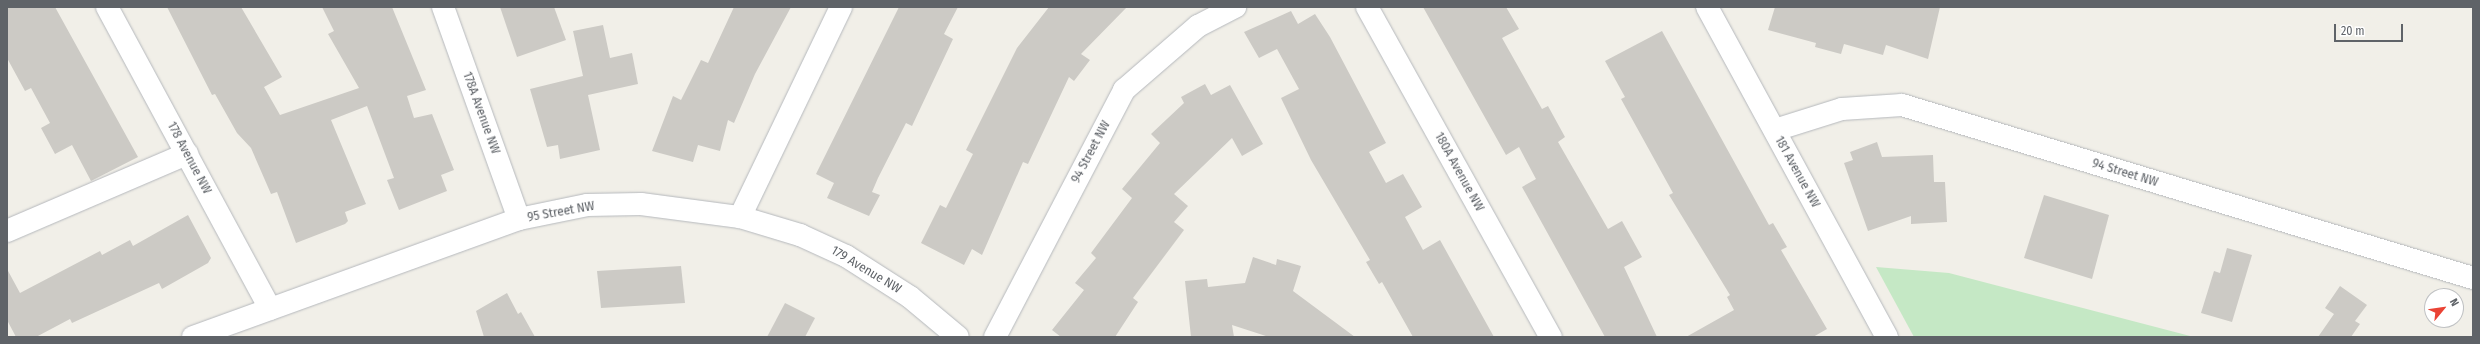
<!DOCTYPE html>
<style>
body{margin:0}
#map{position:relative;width:2480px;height:344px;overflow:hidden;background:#f1efe8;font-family:"Fira Sans Condensed",sans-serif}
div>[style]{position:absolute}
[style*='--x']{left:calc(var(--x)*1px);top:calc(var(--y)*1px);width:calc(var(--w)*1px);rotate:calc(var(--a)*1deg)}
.green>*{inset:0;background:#c5e8c5}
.building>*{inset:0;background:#cccac5}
.roads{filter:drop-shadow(0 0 1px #b5b8bc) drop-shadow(0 0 1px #b5b8bc)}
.minor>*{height:22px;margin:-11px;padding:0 11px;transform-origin:11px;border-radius:11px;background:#fff}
span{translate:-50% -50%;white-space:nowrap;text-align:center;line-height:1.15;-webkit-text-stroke:3px #fff;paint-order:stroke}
.street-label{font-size:13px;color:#5f6368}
.frame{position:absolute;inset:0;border:8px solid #5f6368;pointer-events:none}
.north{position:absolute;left:2424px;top:288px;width:40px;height:40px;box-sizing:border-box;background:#fff;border:1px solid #bfc1c3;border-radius:50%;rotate:61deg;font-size:11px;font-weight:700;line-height:16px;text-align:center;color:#5f6368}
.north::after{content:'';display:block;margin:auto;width:14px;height:18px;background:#ea4335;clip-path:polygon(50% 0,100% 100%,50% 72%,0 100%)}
.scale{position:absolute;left:2334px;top:24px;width:69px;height:18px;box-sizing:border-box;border:2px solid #5f6368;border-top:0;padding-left:5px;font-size:12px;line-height:14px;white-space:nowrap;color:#5f6368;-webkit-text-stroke:3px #fff;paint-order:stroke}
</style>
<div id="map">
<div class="green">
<div style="clip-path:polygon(1876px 267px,1949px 273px,2194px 337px,1914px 337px)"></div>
</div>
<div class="building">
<div style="clip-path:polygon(7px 7px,55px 7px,138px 157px,91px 181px,72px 145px,55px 154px,41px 128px,50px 123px,31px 88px,25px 91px,7px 58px)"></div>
<div style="clip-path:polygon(167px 7px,241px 7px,282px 77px,264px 87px,280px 115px,359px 88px,328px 34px,334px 31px,322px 7px,392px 7px,426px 90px,407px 96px,414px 118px,432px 114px,454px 170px,441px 175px,447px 191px,399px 210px,387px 180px,394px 178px,367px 106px,331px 120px,366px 204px,345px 212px,348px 221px,345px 224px,296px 243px,277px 192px,271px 194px,251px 148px,237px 133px,215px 94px,212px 95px)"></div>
<div style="clip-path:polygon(500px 7px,554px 7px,566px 40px,517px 57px)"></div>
<div style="clip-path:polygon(734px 7px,791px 7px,755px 74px,734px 123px,728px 120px,720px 151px,698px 145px,693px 162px,652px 151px,673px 96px,681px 100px,701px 60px,708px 63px)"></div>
<div style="clip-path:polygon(899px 7px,958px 7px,944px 34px,953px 39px,912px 126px,906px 123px,878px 178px,872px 192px,880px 195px,869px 216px,827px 198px,834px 183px,816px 174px)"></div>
<div style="clip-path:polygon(1049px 7px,1127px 7px,1081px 54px,1090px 60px,1074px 81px,1069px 77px,1028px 164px,1023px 162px,982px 255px,972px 249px,964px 265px,921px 243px,940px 205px,946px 208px,973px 154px,966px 150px,1017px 48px)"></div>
<div style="clip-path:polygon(1423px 7px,1506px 7px,1519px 29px,1502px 38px,1542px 109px,1548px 106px,1565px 137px,1558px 142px,1608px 229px,1622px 221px,1642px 257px,1624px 267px,1657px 337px,1605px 337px,1522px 187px,1536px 179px,1519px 147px,1506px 155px)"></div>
<div style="clip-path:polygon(1775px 7px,1940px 7px,1928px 59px,1886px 45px,1883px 55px,1844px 44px,1841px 54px,1815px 47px,1816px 43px,1768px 30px)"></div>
<div style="clip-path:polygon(1291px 11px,1298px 24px,1315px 14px,1330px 37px,1386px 143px,1369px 152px,1386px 183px,1403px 174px,1422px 207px,1405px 217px,1423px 250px,1440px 240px,1494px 337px,1413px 337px,1382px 282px,1379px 284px,1366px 262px,1370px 260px,1311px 160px,1281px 98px,1299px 89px,1277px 49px,1259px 58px,1244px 32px)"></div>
<div style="clip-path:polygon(603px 25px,610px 58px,632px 53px,638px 84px,588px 95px,600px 150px,560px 159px,558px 145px,547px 147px,530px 89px,583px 76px,573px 31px)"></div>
<div style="clip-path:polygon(1662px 31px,1769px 225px,1773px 223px,1787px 247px,1781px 250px,1827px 329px,1813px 337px,1686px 337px,1734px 310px,1727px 297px,1730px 295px,1669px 195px,1673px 193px,1621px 99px,1625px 97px,1605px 61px)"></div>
<div style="clip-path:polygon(1205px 84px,1211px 95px,1230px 85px,1263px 144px,1242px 156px,1232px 138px,1174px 194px,1188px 206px,1174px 222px,1184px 230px,1133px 298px,1138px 302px,1115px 337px,1061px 337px,1052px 330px,1084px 290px,1075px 283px,1096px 258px,1091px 253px,1132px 198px,1122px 189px,1160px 143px,1151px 134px,1184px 103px,1181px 97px)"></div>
<div style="clip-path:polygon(1877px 142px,1882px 157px,1933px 155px,1934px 182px,1945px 182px,1947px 222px,1911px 224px,1911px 216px,1868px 231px,1844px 163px,1853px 160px,1850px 152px)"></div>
<div style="clip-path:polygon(2044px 195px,2109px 215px,2092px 279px,2024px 258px)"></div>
<div style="clip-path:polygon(188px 215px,211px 258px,208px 263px,162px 289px,159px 283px,72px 323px,70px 319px,36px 337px,16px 337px,7px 320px,7px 269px,20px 293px,100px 251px,102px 255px,130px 240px,133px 246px)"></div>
<div style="clip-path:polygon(2227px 248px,2252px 255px,2232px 322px,2201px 313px,2214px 271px,2220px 273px)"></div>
<div style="clip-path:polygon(1253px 257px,1276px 265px,1277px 259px,1301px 266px,1293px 291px,1355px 337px,1269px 337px,1232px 325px,1234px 337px,1191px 337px,1185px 281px,1207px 279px,1208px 287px,1245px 283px)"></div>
<div style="clip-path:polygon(681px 266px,685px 303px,601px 308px,597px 271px)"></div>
<div style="clip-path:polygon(2340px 286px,2367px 305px,2355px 321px,2360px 324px,2351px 337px,2318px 337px,2334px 314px,2325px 308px)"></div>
<div style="clip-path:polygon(507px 293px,518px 314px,521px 312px,535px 337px,484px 337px,476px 311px)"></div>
<div style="clip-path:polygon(785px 303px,815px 318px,805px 337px,767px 337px)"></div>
</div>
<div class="roads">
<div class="minor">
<div style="--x:107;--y:7;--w:343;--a:61.6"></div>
<div style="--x:443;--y:7;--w:225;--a:70.3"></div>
<div style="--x:1367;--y:7;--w:378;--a:60.9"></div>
<div style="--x:1707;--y:7;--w:376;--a:61.4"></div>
<div style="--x:1775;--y:130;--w:70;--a:-17.4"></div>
<div style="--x:1842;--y:109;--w:60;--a:-3.8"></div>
<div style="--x:1902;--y:105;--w:597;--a:16.86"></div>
<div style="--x:740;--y:217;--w:233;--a:-64.3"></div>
<div style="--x:7;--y:231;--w:196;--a:-23.2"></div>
<div style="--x:193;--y:337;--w:347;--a:-19.9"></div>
<div style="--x:519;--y:219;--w:69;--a:-11.6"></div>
<div style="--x:587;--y:205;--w:54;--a:-1.1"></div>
<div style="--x:641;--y:204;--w:100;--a:7.5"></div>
<div style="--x:740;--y:217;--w:63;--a:16.7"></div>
<div style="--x:800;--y:235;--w:51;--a:24.5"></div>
<div style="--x:846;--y:256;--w:76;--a:32.6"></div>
<div style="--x:910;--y:297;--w:62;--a:39.8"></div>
<div style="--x:995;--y:337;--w:279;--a:-62.4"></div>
<div style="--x:1124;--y:90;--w:98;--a:-40.9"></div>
<div style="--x:1198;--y:26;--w:42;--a:-27.2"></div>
</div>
</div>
<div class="street-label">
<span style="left:481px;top:113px;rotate:70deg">178A Avenue NW</span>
<span style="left:1091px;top:152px;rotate:-62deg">94 Street NW</span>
<span style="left:189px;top:158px;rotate:62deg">178 Avenue NW</span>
<span style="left:1459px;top:172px;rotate:61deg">180A Avenue NW</span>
<span style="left:1797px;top:172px;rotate:61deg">181 Avenue NW</span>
<span style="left:2125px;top:173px;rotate:17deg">94 Street NW</span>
<span style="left:561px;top:212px;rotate:-10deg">95 Street NW</span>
<span style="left:866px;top:270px;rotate:31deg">179 Avenue NW</span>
</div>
<div class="frame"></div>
<div class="north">N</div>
<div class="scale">20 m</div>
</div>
